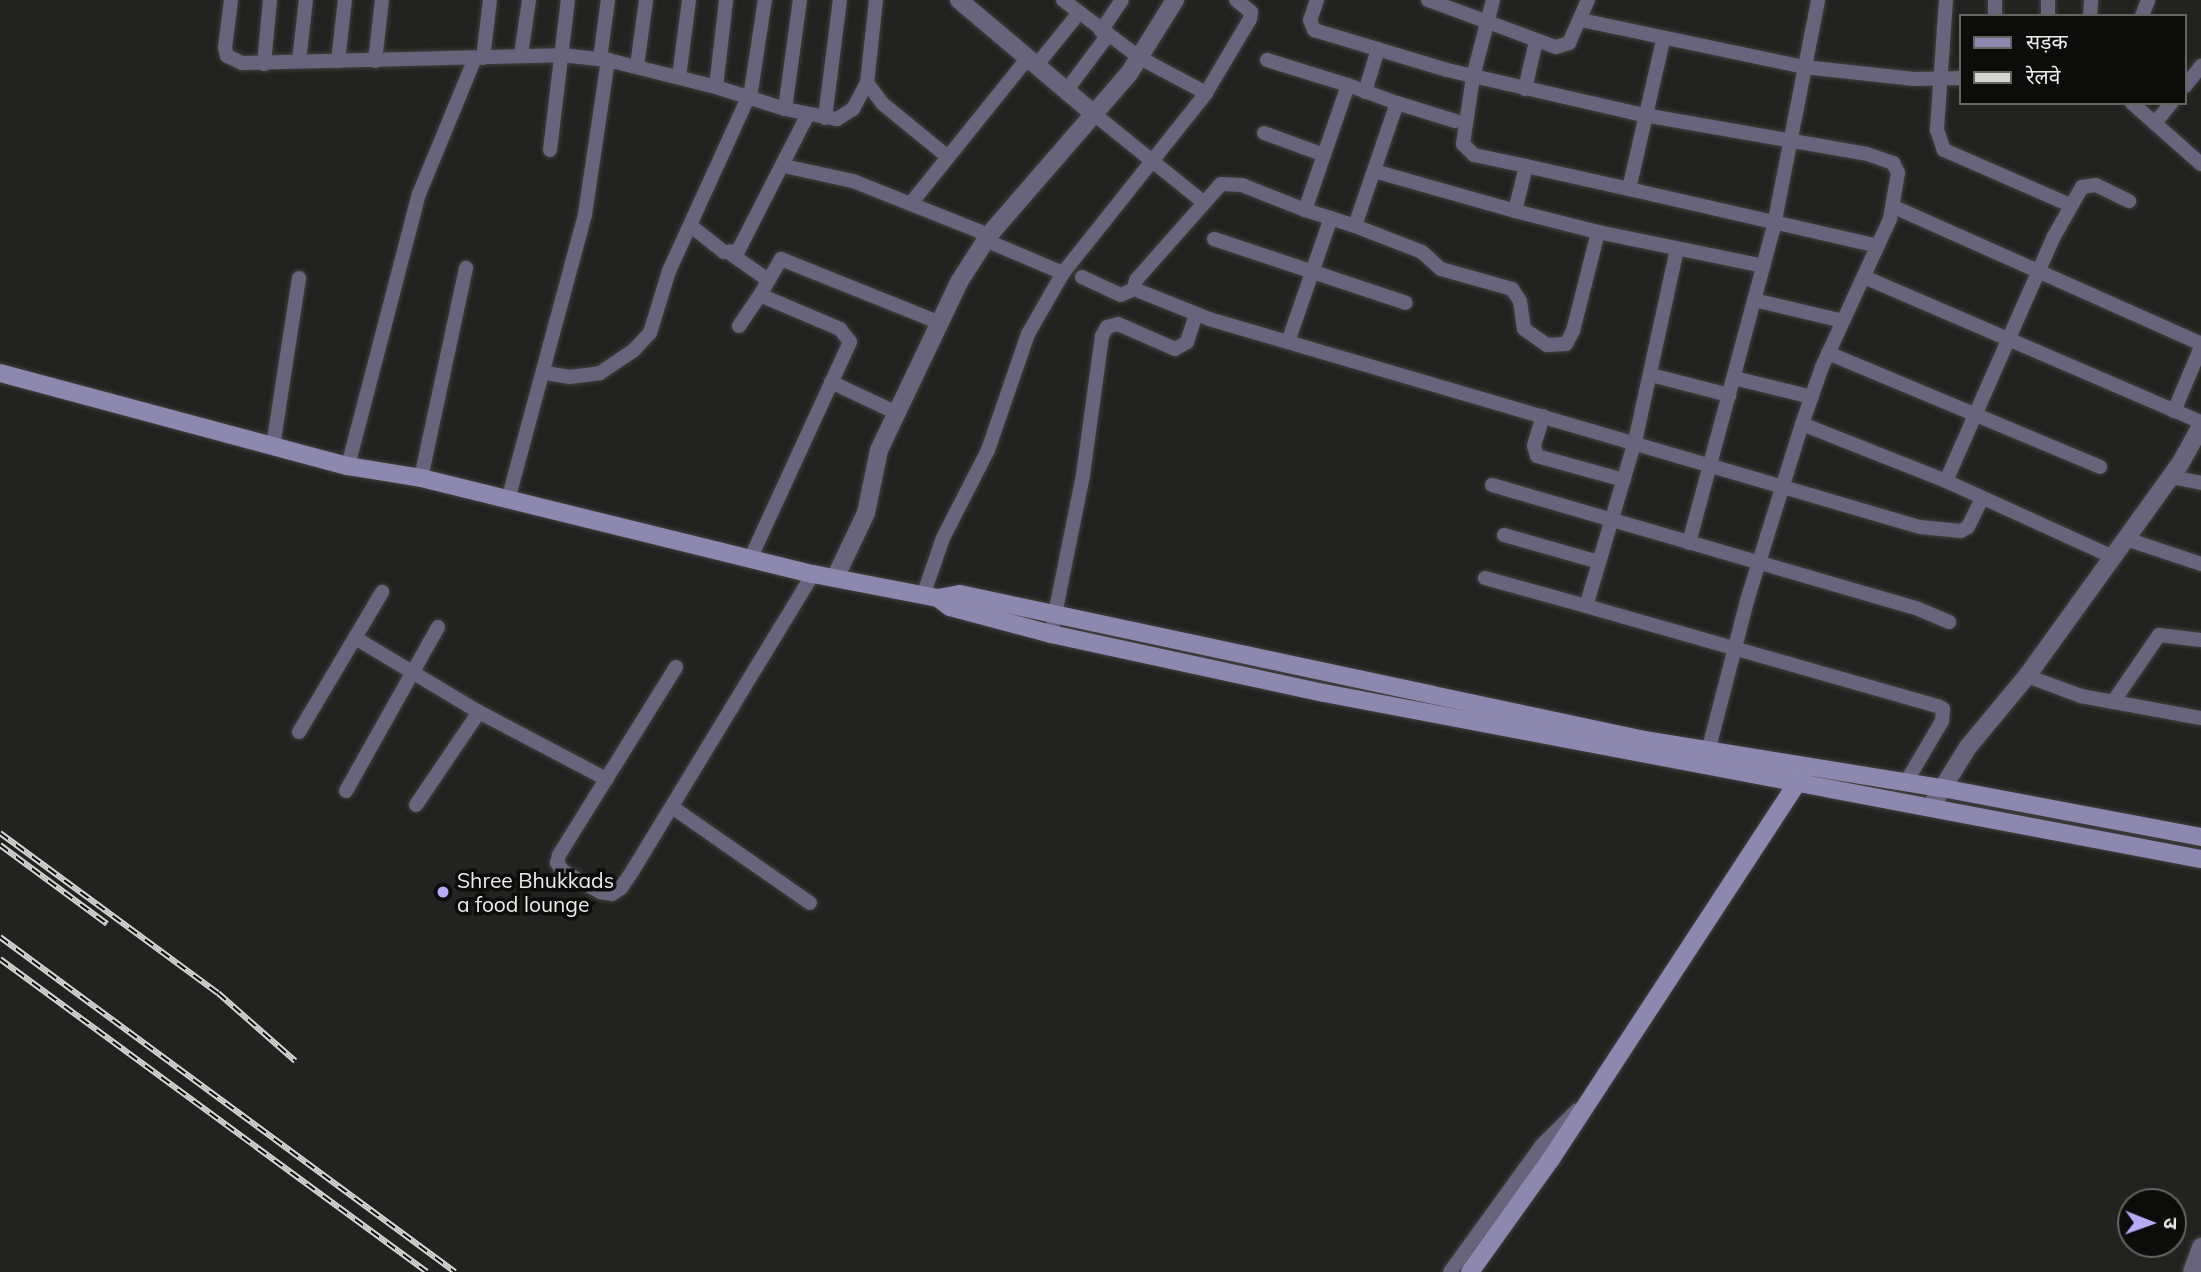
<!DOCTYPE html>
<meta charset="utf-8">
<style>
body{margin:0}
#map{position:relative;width:2201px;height:1272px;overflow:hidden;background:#222320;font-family:Mulish,"Noto Sans Devanagari",sans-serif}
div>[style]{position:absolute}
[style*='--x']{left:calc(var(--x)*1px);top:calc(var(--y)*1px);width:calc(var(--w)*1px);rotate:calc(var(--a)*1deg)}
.roads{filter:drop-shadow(0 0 2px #3e3f3c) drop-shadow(0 0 2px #3e3f3c)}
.minor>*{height:14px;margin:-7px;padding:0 7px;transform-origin:7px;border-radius:7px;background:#67647c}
.tertiary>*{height:18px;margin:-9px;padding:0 9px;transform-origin:9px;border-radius:9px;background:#67647c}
.secondary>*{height:18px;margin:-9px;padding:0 9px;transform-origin:9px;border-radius:9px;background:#8d88af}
.rail>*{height:6px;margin-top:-3px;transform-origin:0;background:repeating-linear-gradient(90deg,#0c0c0b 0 10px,#d4d5d3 0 20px);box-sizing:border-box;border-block:2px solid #d4d5d3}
.dots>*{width:19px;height:19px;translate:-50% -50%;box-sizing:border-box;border:4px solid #0c0c0b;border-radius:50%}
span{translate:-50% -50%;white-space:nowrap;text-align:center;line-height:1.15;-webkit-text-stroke:7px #0c0c0b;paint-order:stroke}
.poi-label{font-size:21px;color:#ebecea}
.left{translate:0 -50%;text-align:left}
.legend{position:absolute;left:1959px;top:14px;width:228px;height:91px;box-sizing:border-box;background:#0c0c0b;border:2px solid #656664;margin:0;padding:9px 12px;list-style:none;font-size:21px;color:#ebecea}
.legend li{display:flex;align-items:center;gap:14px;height:35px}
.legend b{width:35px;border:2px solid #656664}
.north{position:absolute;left:2117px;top:1188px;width:70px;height:70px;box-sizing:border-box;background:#0c0c0b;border:2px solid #656664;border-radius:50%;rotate:91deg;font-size:19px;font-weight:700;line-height:28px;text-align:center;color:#ebecea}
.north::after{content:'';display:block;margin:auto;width:24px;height:32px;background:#b7abf8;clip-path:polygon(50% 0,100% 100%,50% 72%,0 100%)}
</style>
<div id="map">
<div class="roads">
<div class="minor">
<div style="--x:231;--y:0;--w:48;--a:97.1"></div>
<div style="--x:225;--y:48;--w:8;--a:76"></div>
<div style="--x:227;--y:56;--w:17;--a:25"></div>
<div style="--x:242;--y:63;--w:319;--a:-1.4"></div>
<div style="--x:561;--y:55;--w:47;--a:6.1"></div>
<div style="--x:608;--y:60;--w:111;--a:14"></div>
<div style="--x:716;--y:87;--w:88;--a:-83.4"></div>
<div style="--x:876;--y:0;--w:83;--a:96.2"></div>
<div style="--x:867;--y:83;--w:26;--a:53"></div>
<div style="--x:883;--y:104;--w:84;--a:39.2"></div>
<div style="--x:1063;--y:0;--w:96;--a:37"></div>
<div style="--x:1140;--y:58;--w:75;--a:27.9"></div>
<div style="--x:1317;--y:0;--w:21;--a:109"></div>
<div style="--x:1310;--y:20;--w:11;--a:68"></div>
<div style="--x:1314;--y:30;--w:139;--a:16.7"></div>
<div style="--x:1447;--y:70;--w:202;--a:12.9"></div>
<div style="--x:1644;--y:115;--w:226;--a:9.9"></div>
<div style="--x:1867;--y:154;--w:28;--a:19"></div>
<div style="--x:1893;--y:163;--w:11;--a:63"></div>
<div style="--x:1898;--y:173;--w:47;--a:99.9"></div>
<div style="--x:1890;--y:219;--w:163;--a:114.7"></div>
<div style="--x:1822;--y:367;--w:60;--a:109.3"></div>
<div style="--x:1802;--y:424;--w:185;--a:107.3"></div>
<div style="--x:1747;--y:601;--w:164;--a:104.5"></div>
<div style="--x:1428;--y:0;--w:136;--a:20.2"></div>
<div style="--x:1556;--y:47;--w:14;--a:-17"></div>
<div style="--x:1569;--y:43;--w:47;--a:-66.2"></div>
<div style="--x:1493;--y:0;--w:80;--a:104.6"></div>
<div style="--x:1473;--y:77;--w:68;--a:98.5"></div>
<div style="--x:1463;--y:144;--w:16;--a:45"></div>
<div style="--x:1474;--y:155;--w:53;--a:11.9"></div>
<div style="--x:1946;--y:0;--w:130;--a:94"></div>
<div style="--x:1937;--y:130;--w:21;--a:71"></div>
<div style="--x:1944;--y:150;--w:137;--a:23.6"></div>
<div style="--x:1995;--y:16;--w:16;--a:-90"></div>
<div style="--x:2048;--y:16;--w:16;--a:-90"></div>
<div style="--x:2090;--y:16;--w:16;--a:-86"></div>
<div style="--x:2142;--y:16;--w:17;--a:-69"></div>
<div style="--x:1581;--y:20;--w:228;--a:11.9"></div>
<div style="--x:1804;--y:67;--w:111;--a:6.2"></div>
<div style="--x:1914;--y:79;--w:47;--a:-1.2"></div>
<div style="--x:1101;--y:31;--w:37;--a:-56"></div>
<div style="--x:521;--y:55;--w:56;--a:-81.7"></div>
<div style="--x:483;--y:58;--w:58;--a:-83.1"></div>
<div style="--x:600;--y:59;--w:60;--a:-82.3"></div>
<div style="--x:1267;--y:60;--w:85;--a:17.2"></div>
<div style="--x:299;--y:61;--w:61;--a:-83.5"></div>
<div style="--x:338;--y:61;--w:61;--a:-83.5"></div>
<div style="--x:375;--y:61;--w:61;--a:-83.5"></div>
<div style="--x:264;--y:64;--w:64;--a:-84.6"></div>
<div style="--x:637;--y:66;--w:67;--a:-82.2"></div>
<div style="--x:1036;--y:66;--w:67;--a:-51.1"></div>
<div style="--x:679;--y:77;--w:78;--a:-82.6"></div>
<div style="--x:2185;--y:86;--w:26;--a:-51"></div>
<div style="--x:716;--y:87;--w:72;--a:17.7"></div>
<div style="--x:785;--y:109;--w:53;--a:10.9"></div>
<div style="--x:837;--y:119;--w:19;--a:-32"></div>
<div style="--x:853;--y:109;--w:30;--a:-62"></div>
<div style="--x:1525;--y:89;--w:49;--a:-77.1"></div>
<div style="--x:1066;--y:91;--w:70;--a:-53.1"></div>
<div style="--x:1365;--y:92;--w:45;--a:-73.2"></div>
<div style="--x:1397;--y:103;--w:61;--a:17.2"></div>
<div style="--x:2132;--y:103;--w:92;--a:41.5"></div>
<div style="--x:785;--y:109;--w:110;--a:-82.2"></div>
<div style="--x:1094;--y:114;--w:140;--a:38.9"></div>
<div style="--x:825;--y:118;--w:119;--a:-82.8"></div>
<div style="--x:2155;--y:123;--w:26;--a:-51"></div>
<div style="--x:1264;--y:133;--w:64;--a:20.1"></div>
<div style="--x:550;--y:150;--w:151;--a:-83.2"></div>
<div style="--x:784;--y:166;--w:71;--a:12.3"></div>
<div style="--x:853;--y:181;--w:146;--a:21.7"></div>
<div style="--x:1374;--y:171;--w:147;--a:15.8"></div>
<div style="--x:1515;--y:211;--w:46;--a:-76.3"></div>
<div style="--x:1526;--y:166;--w:106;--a:12.6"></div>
<div style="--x:1629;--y:189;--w:153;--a:-77.1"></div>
<div style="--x:1629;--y:189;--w:255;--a:12.9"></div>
<div style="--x:912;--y:202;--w:184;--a:-51.2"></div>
<div style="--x:1894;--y:207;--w:336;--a:24"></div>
<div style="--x:1305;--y:210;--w:68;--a:-158.4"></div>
<div style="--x:1242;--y:185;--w:21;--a:-177"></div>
<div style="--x:1221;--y:184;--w:128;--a:131.5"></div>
<div style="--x:1136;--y:280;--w:9;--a:103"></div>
<div style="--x:1134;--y:289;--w:81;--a:21.8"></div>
<div style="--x:1209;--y:319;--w:741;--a:16.31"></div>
<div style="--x:1920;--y:527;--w:41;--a:5.6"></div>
<div style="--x:1961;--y:531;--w:8;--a:-30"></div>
<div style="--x:1968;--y:527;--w:32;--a:-64"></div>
<div style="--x:1515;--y:211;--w:86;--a:14.2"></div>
<div style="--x:691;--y:226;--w:42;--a:38.2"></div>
<div style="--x:724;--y:252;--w:14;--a:-4"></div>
<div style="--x:738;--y:251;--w:154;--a:-62.9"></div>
<div style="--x:1355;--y:226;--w:72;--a:21.2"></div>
<div style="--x:1422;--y:252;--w:25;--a:42"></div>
<div style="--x:1441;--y:269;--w:74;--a:15.7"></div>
<div style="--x:1512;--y:289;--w:14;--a:56"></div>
<div style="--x:1520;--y:301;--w:28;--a:82"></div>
<div style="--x:1524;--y:329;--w:28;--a:35"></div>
<div style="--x:1547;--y:345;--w:19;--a:-3"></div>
<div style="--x:1566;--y:344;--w:15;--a:-62"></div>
<div style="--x:1573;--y:331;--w:102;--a:-75.8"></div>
<div style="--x:1598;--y:232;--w:169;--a:11.6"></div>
<div style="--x:1214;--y:239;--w:202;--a:18.4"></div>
<div style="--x:985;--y:240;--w:85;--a:22.9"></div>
<div style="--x:1677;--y:249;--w:197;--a:102.3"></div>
<div style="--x:1635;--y:441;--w:172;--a:106.5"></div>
<div style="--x:1586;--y:606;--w:366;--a:15.9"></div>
<div style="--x:1938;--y:706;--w:6;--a:31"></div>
<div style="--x:1943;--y:709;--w:12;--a:95"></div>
<div style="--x:1942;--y:721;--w:71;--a:120.5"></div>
<div style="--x:731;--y:254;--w:45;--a:35.1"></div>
<div style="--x:1082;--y:277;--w:43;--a:24.8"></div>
<div style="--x:1121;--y:295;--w:14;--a:-25"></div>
<div style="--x:1864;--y:277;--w:367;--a:23.3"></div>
<div style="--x:760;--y:295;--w:42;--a:-59.7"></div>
<div style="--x:781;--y:259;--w:171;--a:21.9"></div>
<div style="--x:1754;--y:300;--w:91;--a:13.3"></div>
<div style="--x:739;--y:326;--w:37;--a:-56"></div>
<div style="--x:760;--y:295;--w:87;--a:23"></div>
<div style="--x:840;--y:329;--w:16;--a:52"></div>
<div style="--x:850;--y:342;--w:237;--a:114.7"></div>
<div style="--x:1289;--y:339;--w:128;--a:-70.9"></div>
<div style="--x:1331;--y:218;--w:27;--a:-163"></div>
<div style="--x:1305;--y:210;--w:132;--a:-71"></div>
<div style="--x:1348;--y:85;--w:52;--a:20.2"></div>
<div style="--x:1397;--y:103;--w:130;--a:108.9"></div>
<div style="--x:1355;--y:226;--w:25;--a:-162"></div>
<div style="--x:1828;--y:353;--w:295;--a:22.7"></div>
<div style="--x:545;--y:373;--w:24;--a:9"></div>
<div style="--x:569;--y:377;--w:31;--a:-7"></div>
<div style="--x:600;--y:373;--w:40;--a:-34"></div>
<div style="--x:633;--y:351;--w:25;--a:-47"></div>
<div style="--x:650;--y:333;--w:65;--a:-73"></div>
<div style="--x:669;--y:271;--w:198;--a:-65.5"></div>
<div style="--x:751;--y:91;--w:92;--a:-81.3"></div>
<div style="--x:1651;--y:375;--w:81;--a:14.4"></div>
<div style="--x:1734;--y:378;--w:80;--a:13.7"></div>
<div style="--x:831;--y:382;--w:73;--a:25.2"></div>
<div style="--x:2174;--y:411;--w:69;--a:-67.1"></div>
<div style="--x:1543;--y:416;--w:31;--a:107"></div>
<div style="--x:1534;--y:446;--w:10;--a:73"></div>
<div style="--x:1537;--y:456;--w:90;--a:15.4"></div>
<div style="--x:1802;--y:424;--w:155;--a:21.6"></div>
<div style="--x:1946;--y:481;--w:183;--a:24.5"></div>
<div style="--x:273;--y:446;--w:170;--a:-81.2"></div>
<div style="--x:348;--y:466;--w:281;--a:-75.4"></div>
<div style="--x:419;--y:194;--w:147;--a:-67.6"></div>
<div style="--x:2171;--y:477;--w:31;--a:11"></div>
<div style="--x:421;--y:478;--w:215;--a:-77.9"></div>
<div style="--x:1946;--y:481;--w:266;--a:-66.2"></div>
<div style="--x:2053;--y:238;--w:59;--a:-60.4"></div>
<div style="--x:2082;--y:187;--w:14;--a:-8"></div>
<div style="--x:2096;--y:185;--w:37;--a:26"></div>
<div style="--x:1492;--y:485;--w:441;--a:16.2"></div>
<div style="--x:1916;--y:608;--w:36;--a:23"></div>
<div style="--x:508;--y:500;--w:296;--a:-74.9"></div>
<div style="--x:585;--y:214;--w:156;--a:-81.5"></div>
<div style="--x:1504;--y:535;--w:99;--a:15.9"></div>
<div style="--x:2126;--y:539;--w:79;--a:18.4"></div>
<div style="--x:1689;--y:543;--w:324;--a:-75"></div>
<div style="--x:1773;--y:230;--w:234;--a:-78.9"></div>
<div style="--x:1485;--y:578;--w:105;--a:15.5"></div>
<div style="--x:923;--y:596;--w:61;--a:-71"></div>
<div style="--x:943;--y:538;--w:99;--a:-62.9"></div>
<div style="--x:988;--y:450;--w:123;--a:-71"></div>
<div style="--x:1028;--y:334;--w:70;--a:-60.2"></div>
<div style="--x:1063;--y:273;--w:230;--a:-51.5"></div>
<div style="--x:1206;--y:93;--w:86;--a:-59.3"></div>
<div style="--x:1250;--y:19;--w:7;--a:-82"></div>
<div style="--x:1251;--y:12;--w:19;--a:-141"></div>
<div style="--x:1051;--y:634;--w:162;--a:-78.6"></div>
<div style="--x:1083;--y:475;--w:140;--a:-82.2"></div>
<div style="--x:1102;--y:336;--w:10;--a:-61"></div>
<div style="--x:1107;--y:327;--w:11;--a:-15"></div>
<div style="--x:1118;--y:324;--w:62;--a:23.7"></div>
<div style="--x:1175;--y:349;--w:14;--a:-30"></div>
<div style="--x:1187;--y:342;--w:29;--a:-72"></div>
<div style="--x:357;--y:639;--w:142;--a:30.9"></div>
<div style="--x:676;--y:667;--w:221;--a:121.9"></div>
<div style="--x:559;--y:855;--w:8;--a:104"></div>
<div style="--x:557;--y:863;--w:10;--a:53"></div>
<div style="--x:563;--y:871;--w:43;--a:29.6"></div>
<div style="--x:600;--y:892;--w:12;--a:9"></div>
<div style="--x:612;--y:894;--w:11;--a:-34"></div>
<div style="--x:621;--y:888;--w:22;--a:-56"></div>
<div style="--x:633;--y:870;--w:346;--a:-58.7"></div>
<div style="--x:2027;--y:676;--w:58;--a:20.3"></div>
<div style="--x:2081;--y:696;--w:122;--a:10.4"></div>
<div style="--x:2113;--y:702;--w:81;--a:-55.5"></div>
<div style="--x:2159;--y:635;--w:42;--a:6.8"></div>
<div style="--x:299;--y:732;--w:163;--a:-59.3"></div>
<div style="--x:346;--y:791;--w:188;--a:-60.7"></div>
<div style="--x:416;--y:805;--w:112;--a:-55.9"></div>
<div style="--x:479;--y:712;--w:144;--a:27.8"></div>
<div style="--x:672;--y:807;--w:168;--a:34.8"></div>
<div style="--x:1450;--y:1272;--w:157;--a:-54.1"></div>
<div style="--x:1542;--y:1145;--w:49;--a:-45"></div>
</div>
<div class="tertiary">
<div style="--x:959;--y:0;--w:177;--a:40.2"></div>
<div style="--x:835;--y:578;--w:72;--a:-64.5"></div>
<div style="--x:866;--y:513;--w:64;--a:-78.3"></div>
<div style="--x:879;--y:450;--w:186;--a:-64.5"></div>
<div style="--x:959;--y:282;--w:56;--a:-57.4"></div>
<div style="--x:989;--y:235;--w:216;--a:-49.1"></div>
<div style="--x:1130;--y:72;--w:85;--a:-58"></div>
<div style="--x:1932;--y:805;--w:68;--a:-58.2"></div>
<div style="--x:1968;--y:747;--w:92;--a:-50.3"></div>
<div style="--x:2027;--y:676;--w:261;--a:-54.2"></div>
<div style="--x:2180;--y:464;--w:43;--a:-61.1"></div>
<div style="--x:2192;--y:1272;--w:27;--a:-70"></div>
</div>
<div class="secondary">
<div style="--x:0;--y:373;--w:360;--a:15"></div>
<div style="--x:348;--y:466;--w:74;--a:9.3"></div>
<div style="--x:421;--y:478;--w:404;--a:13.8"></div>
<div style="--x:813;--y:574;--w:127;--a:10.9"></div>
<div style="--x:938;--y:598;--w:22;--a:-10"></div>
<div style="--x:960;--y:594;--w:694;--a:12.05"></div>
<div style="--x:1639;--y:739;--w:307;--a:9.2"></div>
<div style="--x:1942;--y:788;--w:264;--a:10.7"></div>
<div style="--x:938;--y:598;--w:15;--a:37"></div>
<div style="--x:950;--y:607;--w:105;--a:15"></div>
<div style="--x:1051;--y:634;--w:279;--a:12.2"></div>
<div style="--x:1324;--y:693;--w:893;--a:10.72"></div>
<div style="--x:1470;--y:1272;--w:139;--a:-54.4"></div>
<div style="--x:1551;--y:1159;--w:458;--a:-56.8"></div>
</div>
</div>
<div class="rail">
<div style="--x:0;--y:833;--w:270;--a:36.3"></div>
<div style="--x:218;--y:993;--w:103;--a:41.4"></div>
<div style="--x:0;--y:845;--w:133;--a:36.4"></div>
<div style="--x:0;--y:937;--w:565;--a:36.36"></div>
<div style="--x:0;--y:959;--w:529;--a:36.24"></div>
</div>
<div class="dots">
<div style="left:443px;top:892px;background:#b7abf8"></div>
</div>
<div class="poi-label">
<span class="left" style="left:457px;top:892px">Shree Bhukkads<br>a food lounge</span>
</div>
<ul class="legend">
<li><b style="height:9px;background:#8d88af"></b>सड़क</li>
<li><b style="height:9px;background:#d4d5d3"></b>रेलवे</li>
</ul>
<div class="north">उ</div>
</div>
